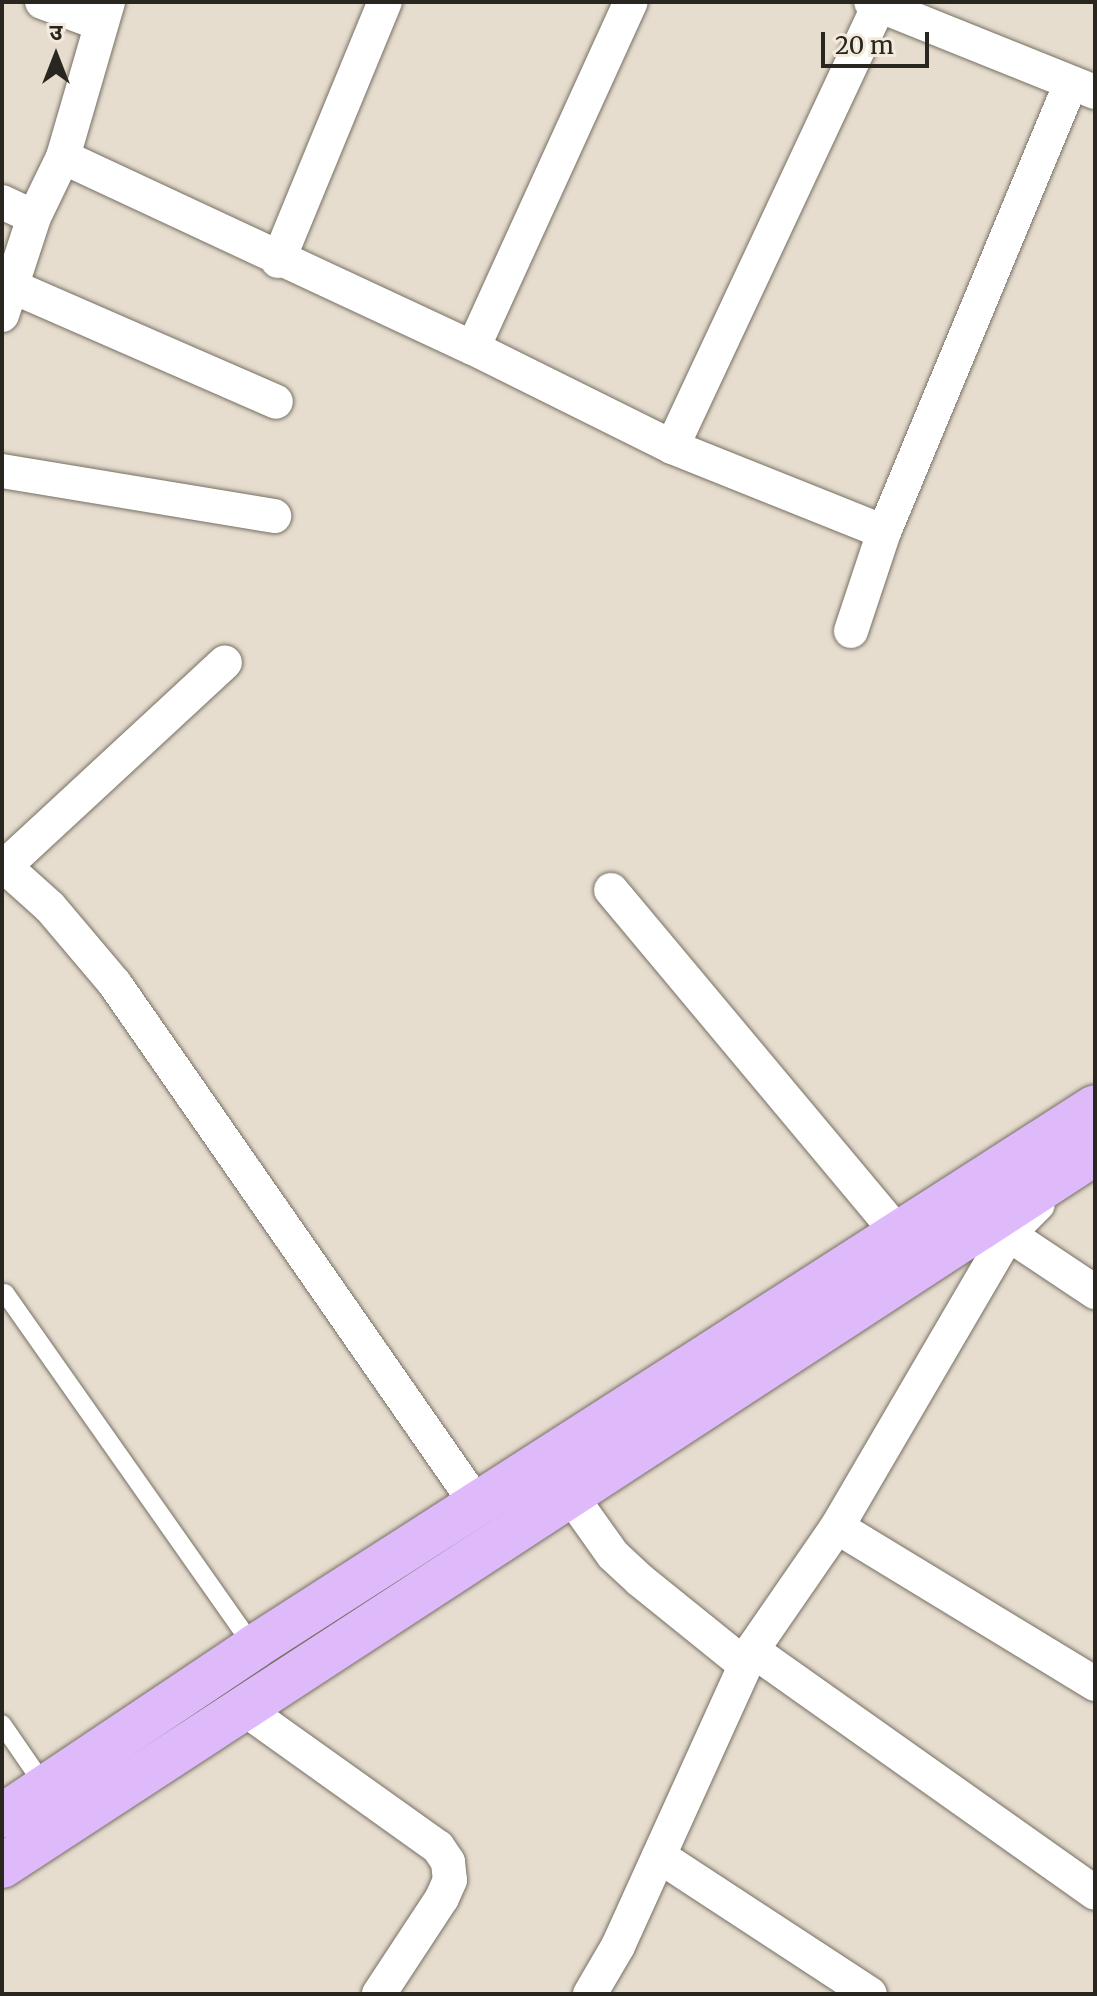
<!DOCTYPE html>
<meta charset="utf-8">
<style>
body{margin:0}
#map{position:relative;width:1097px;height:1996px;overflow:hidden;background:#e6ddcf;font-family:Merriweather,"Noto Sans Devanagari",serif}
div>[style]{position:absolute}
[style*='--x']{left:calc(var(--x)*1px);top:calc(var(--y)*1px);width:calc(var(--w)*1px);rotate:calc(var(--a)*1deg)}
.roads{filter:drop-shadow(0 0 2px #777063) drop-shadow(0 0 2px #777063)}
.service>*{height:18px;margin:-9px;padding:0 9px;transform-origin:9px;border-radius:9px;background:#fff}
.minor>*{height:34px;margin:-17px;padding:0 17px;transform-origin:17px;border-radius:17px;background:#fff}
.trunk>*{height:44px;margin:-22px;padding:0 22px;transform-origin:22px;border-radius:22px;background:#debafb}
span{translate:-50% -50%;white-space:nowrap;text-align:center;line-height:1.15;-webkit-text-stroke:7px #f3eadc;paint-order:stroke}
.frame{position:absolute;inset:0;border:4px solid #292620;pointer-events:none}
.north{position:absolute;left:16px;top:16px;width:80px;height:80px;-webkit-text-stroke:6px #f3eadc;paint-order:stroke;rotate:0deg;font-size:22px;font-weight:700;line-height:32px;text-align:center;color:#292620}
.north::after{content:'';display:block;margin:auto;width:28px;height:36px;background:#292620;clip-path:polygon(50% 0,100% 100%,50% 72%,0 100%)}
.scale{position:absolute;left:821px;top:32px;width:108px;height:36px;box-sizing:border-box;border:4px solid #292620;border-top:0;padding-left:10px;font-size:24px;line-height:28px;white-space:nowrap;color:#292620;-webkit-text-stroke:6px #f3eadc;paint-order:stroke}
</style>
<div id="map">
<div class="roads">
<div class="service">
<div style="--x:5;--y:1293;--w:433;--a:54.9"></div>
<div style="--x:2;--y:1724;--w:78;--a:55.5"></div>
</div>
<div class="minor">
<div style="--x:42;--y:2;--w:63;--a:20.4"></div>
<div style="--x:871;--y:2;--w:241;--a:21.9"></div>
<div style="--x:63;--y:157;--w:452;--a:25"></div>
<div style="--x:473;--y:348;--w:222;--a:26.4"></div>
<div style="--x:672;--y:447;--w:228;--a:21.8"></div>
<div style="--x:2;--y:202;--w:35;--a:25"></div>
<div style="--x:278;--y:261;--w:280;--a:-67.6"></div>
<div style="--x:11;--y:286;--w:289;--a:23.6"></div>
<div style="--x:2;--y:315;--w:103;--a:-71.9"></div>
<div style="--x:34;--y:217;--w:67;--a:-64.2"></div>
<div style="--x:63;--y:157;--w:161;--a:-73.8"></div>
<div style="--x:473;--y:348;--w:380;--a:-65.5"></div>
<div style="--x:672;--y:447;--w:488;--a:-64.9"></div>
<div style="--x:2;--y:471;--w:276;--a:9.4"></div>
<div style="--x:851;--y:631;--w:104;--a:-71.6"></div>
<div style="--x:884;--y:532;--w:486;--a:-67.4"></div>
<div style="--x:2;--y:864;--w:64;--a:41.9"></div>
<div style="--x:50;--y:907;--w:101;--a:49.8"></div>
<div style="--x:115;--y:984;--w:632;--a:55.18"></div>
<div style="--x:4;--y:867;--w:301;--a:-42.8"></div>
<div style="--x:611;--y:890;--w:447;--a:50.1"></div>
<div style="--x:1008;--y:1234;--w:105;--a:33.7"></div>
<div style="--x:571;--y:1496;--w:72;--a:54.6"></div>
<div style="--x:613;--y:1555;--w:38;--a:43"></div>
<div style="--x:641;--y:1581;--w:134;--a:38.9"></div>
<div style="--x:837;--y:1527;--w:302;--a:31.3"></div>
<div style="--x:752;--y:1650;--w:420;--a:35.3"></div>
<div style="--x:243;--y:1708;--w:239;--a:35.5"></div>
<div style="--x:438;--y:1847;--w:18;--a:56"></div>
<div style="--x:448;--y:1862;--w:18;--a:84"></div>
<div style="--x:450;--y:1880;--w:20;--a:114"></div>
<div style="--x:442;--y:1898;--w:115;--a:123.3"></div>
<div style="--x:659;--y:1856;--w:252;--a:33.2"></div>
<div style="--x:590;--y:1994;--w:56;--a:-59.7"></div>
<div style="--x:618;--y:1946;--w:325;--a:-65.6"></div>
<div style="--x:752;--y:1650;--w:150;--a:-55.4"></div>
<div style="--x:837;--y:1527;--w:339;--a:-59.7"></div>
<div style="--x:1008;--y:1234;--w:42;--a:-45"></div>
</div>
<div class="trunk">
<div style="--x:2;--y:1816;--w:303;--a:-33.8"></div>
<div style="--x:254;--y:1647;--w:999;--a:-32.7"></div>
<div style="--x:2;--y:1866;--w:1305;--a:-33.12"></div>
</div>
</div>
<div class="frame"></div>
<div class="north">उ</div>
<div class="scale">20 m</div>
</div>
